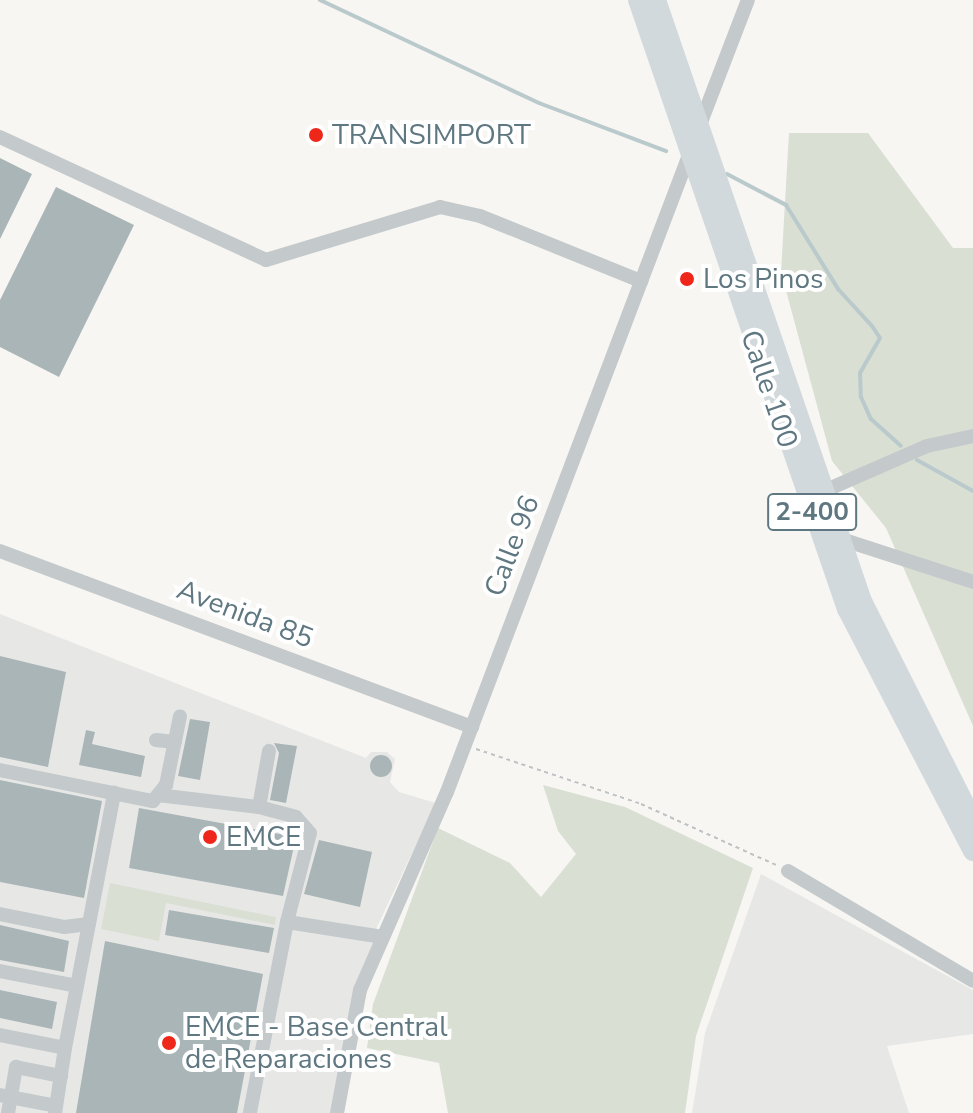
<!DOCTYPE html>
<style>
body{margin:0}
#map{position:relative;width:973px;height:1113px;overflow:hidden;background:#f7f6f3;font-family:"Nunito Sans",sans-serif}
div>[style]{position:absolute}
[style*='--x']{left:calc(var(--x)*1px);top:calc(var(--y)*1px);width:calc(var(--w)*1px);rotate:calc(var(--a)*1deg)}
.built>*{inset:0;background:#e7e8e6}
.green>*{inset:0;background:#d9dfd3}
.stream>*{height:4px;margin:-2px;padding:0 2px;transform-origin:2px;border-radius:2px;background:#bacacc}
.building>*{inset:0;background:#aab5b8}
.round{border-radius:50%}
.path>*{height:2px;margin-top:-1px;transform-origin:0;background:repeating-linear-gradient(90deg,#bfc2c4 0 4px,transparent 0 8px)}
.minor>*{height:14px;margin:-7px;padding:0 7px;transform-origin:7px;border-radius:7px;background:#c4c9cb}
.highway>*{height:20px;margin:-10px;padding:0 10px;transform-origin:10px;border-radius:10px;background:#d2d9dc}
.dots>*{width:22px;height:22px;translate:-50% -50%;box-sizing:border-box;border:4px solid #fff;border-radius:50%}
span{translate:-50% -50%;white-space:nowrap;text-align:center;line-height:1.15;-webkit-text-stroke:8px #fff;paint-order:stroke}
.shield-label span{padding:2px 6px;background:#fff;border:2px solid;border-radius:6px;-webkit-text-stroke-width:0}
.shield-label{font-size:26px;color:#5f7780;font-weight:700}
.poi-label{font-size:28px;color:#5f7780}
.left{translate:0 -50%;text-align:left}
.street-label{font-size:28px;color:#5f7780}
</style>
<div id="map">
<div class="built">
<div style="clip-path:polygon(0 614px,366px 758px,371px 752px,387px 752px,395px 759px,390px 782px,399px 792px,436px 803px,377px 927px,333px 1113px,0 1113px)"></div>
<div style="clip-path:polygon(761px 874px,973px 990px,973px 1034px,887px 1046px,909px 1113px,692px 1113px,705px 1033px)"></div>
</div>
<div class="green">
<div style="clip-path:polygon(789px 133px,868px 133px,953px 248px,973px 248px,973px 726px,886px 528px,832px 461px,781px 272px)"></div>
<div style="clip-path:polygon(543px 785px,625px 807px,753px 868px,696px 1036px,685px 1113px,448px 1113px,439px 1063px,367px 1048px,373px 1004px,438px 828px,510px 863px,541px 897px,576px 854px,558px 831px)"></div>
<div style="clip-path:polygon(110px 883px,276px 917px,275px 925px,166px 903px,159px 941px,101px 929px)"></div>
</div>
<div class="stream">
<div style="--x:320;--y:0;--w:242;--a:25.2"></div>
<div style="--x:539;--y:103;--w:136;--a:20.7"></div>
<div style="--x:727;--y:174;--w:67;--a:27.7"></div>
<div style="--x:786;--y:205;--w:99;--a:58.2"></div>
<div style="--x:838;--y:289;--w:50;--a:47.4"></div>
<div style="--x:872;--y:326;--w:14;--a:56"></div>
<div style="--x:880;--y:338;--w:40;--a:119.7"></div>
<div style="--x:860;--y:373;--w:24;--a:88"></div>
<div style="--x:861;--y:397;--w:24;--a:66"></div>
<div style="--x:871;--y:419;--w:40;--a:42"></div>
<div style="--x:917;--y:460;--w:64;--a:29"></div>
</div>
<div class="building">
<div style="clip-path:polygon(0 158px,32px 174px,0 239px)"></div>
<div style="clip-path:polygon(56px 187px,134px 225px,59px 377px,0 347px,0 300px)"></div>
<div style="clip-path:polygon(0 656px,66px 672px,48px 767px,0 757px)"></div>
<div style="clip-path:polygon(190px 719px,210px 722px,200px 780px,178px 776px)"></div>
<div style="clip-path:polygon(86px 730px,95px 732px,92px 744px,145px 756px,141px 777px,79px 765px)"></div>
<div style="clip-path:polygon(274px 743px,297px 746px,286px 803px,270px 800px,279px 753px)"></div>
<div class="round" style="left:370px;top:755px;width:22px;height:22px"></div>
<div style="clip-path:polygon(0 780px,102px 801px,84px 898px,0 882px)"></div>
<div style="clip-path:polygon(139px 808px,296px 837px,283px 896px,129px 868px)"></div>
<div style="clip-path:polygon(319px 840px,372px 852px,360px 907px,304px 894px)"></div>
<div style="clip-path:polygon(169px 910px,274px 928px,269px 953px,165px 935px)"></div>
<div style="clip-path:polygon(0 925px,69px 941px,64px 972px,0 960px)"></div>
<div style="clip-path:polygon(105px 941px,263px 974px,237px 1113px,76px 1113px)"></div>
<div style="clip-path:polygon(0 990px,57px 1002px,52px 1029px,0 1018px)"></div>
</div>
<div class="path">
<div style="--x:476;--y:749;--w:174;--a:18.4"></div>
<div style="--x:641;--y:804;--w:148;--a:24.3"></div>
</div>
<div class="minor">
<div style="--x:698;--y:130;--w:139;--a:-69"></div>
<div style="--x:0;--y:137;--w:293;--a:24.8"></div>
<div style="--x:266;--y:260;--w:182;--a:-16.9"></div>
<div style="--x:440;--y:207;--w:41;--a:12.7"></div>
<div style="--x:480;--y:216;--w:174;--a:22"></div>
<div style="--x:824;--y:491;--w:112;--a:-23.6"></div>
<div style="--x:927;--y:446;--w:47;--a:-12.3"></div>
<div style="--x:841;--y:539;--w:139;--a:18"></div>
<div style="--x:0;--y:551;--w:504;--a:20.45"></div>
<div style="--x:156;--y:740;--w:19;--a:6"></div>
<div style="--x:0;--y:770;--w:156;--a:11.5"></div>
<div style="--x:153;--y:801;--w:21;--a:-51"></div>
<div style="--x:166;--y:785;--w:70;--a:-78.5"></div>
<div style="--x:158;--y:795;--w:102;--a:6.8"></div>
<div style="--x:259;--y:807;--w:38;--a:15"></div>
<div style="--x:296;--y:817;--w:21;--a:49"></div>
<div style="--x:310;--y:833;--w:92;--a:104.5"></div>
<div style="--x:287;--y:922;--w:195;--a:101"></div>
<div style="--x:259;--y:807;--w:57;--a:-79.9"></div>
<div style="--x:788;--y:871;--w:215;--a:30.7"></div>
<div style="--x:0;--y:914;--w:65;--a:11.5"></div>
<div style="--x:64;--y:927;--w:25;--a:-7"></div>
<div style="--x:287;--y:922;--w:97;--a:8.9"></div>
<div style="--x:0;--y:971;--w:78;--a:11"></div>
<div style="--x:77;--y:986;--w:63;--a:101"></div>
<div style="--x:77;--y:986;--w:197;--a:-79.1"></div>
<div style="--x:0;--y:1035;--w:66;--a:11.3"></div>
<div style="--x:65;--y:1048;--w:66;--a:98.7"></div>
<div style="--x:0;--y:1095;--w:57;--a:11.1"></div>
<div style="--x:8;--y:1113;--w:47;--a:-80.1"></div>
<div style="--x:16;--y:1067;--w:46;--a:11.3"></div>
<div style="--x:337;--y:1113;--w:125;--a:-79.4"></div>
<div style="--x:360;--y:990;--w:216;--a:-66.3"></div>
<div style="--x:447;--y:792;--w:687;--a:-69.19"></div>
</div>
<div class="highway">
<div style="--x:638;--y:0;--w:644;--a:71.06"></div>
<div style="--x:847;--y:609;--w:273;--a:62.5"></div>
<div style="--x:656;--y:0;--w:635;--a:71.08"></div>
<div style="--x:862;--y:601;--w:246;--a:63.2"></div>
</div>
<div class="dots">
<div style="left:316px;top:135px;background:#ef271b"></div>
<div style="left:687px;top:279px;background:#ef271b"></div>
<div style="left:210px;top:837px;background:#ef271b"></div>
<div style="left:169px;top:1043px;background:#ef271b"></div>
</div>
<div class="shield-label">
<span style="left:812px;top:512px">2-400</span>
</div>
<div class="poi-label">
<span class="left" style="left:332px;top:135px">TRANSIMPORT</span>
<span class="left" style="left:703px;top:279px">Los Pinos</span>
<span class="left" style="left:226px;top:837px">EMCE</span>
<span class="left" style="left:185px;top:1043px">EMCE - Base Central<br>de Reparaciones</span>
</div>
<div class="street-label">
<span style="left:769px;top:389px;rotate:71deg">Calle 100</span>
<span style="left:512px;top:546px;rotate:-69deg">Calle 96</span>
<span style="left:245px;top:614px;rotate:21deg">Avenida 85</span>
</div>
</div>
